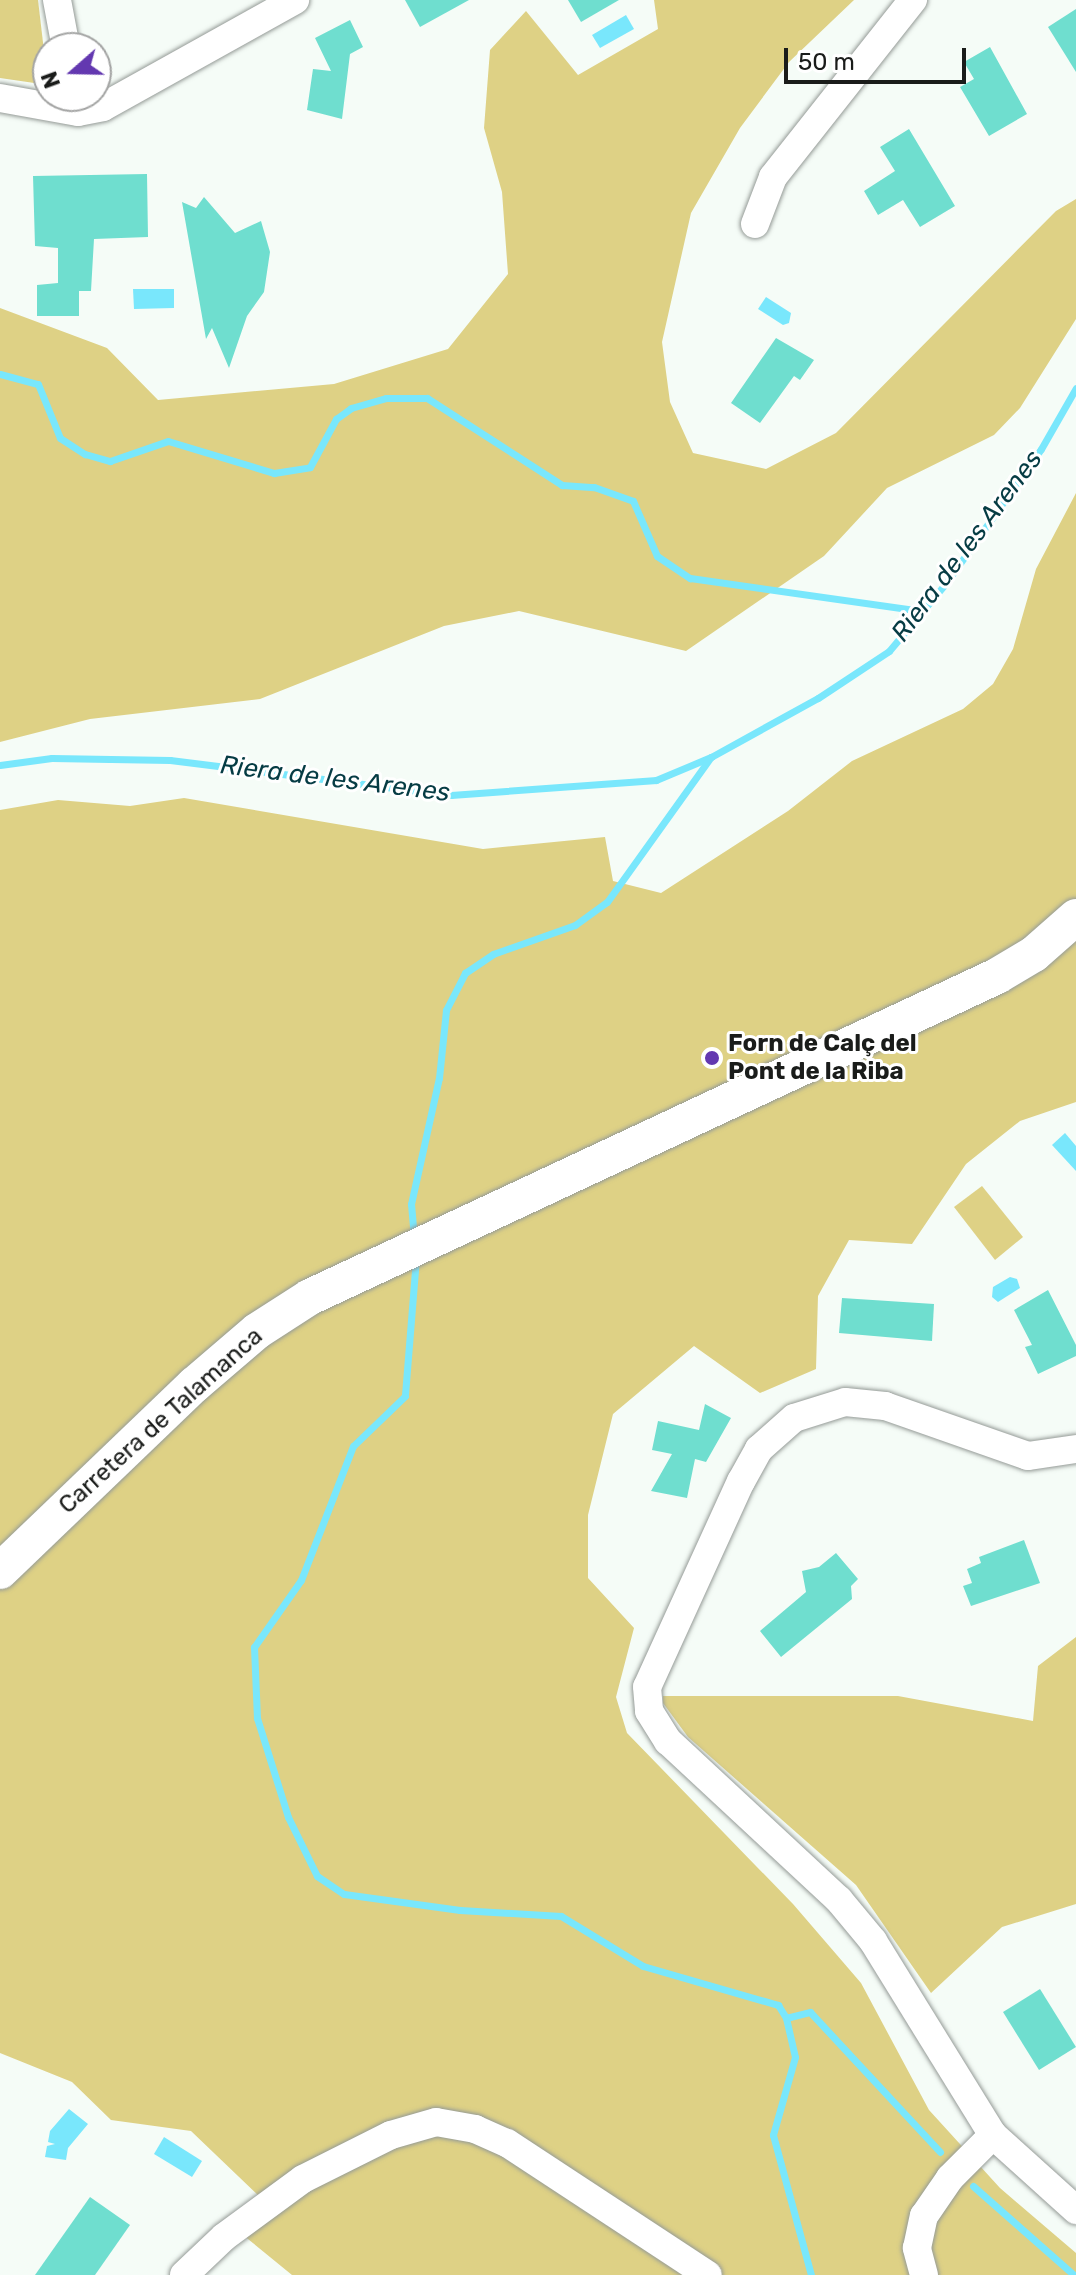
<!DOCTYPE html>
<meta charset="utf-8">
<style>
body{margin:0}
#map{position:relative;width:1076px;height:2275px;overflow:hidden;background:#f5fcf7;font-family:Rubik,sans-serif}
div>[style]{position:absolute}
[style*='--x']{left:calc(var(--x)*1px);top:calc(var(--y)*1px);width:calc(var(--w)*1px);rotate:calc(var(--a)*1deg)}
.green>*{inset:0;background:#ded185}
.water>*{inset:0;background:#79e7fc}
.stream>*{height:7px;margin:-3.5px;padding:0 3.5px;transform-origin:3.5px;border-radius:3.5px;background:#79e7fc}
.building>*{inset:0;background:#6fdecf}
.roads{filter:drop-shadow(0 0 2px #959b97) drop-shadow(0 0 2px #959b97)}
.minor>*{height:28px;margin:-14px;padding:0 14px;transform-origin:14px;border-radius:14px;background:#fff}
.tertiary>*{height:36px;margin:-18px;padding:0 18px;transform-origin:18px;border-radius:18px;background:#fff}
.dots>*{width:22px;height:22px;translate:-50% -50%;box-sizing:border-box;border:4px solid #fff;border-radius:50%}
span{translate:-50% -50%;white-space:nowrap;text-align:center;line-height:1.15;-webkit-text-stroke:6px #fff;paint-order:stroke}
.poi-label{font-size:24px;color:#1a1c1a;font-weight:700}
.left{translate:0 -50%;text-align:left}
.street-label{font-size:24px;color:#1a1c1a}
.water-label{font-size:26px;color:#063c44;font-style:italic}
.north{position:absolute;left:32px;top:32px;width:80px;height:80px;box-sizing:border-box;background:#fff;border:2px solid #a3a4a3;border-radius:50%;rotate:250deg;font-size:22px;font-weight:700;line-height:32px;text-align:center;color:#1a1c1a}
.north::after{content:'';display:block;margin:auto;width:28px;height:36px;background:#6338b0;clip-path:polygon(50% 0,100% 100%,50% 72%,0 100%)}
.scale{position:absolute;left:784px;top:48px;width:182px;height:36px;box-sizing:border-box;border:4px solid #1a1c1a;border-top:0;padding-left:10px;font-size:24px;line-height:28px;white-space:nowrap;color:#1a1c1a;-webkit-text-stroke:6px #fff;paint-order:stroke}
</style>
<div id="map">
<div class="green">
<div style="clip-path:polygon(0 0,38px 0,48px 85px,0 78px)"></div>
<div style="clip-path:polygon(654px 0,854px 0,789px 62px,740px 128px,691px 213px,662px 342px,670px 402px,693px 453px,766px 469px,836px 433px,1056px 211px,1076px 199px,1076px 319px,1020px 408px,994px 435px,887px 488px,824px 556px,686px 651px,519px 611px,444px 626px,260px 699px,90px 719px,0 742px,0 308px,107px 348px,158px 400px,334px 384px,448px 349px,508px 274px,502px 192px,484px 128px,490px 50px,526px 11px,578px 75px,658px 29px)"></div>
<div style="clip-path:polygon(1076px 493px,1076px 1102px,1020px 1121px,966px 1164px,912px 1244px,849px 1240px,818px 1296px,816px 1369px,760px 1393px,694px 1346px,613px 1414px,588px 1515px,588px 1578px,634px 1628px,616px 1697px,627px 1733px,793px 1904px,861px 1983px,929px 2110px,1000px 2188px,1076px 2253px,1076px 2275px,292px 2275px,243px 2235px,261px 2198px,191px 2131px,111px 2120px,72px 2082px,0 2053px,0 810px,58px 800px,130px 806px,184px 798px,483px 849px,605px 837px,613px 881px,661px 893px,788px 811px,852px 761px,963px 709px,993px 684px,1013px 649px,1036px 569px)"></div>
<div style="clip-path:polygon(982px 1186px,1023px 1237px,995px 1260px,954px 1207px)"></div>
<div style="clip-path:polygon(1076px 1637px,1076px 1904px,1002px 1927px,931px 1993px,856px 1885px,688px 1737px,663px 1703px,663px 1696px,898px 1696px,1033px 1721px,1038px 1666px)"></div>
</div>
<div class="water">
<div style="clip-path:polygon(626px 15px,634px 29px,600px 48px,592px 35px)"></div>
<div style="clip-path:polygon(133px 289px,174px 289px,174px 308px,134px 309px)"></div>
<div style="clip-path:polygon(766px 297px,791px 313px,789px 323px,783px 325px,758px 309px)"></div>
<div style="clip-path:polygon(1065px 1133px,1076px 1146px,1076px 1171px,1052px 1145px)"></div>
<div style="clip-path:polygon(1010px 1277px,1017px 1279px,1020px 1288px,998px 1302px,992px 1297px,993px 1287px)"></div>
<div style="clip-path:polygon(69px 2109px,88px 2124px,68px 2148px,66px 2160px,45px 2157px,47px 2146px,55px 2144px,48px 2142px,50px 2131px)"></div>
<div style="clip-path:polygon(164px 2137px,202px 2161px,192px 2177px,154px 2154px)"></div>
</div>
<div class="stream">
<div style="--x:0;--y:374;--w:39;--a:15"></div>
<div style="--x:38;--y:384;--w:58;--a:67.8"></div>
<div style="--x:60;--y:438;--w:30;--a:33"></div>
<div style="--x:85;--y:454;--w:26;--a:16"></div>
<div style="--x:110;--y:461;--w:61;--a:-19"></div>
<div style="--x:168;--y:441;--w:111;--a:16.8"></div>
<div style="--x:274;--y:473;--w:36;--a:-9"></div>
<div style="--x:310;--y:467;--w:55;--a:-61.6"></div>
<div style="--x:336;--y:419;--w:19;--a:-36"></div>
<div style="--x:351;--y:408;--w:36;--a:-16"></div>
<div style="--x:386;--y:398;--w:41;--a:0"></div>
<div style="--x:427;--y:398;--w:161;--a:32.8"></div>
<div style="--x:562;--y:485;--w:32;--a:4"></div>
<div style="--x:594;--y:487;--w:41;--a:19.7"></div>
<div style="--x:633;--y:501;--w:60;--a:66.4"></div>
<div style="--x:657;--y:556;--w:40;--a:34"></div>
<div style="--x:690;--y:578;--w:234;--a:8.1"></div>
<div style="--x:0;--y:765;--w:52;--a:-7.7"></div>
<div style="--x:52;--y:758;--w:118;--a:1"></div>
<div style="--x:170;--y:760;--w:283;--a:7.1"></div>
<div style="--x:451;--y:795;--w:206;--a:-4.2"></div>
<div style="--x:656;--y:780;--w:60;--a:-22.7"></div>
<div style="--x:711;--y:757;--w:122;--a:-28.9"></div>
<div style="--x:818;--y:698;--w:85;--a:-33.5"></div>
<div style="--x:889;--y:651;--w:89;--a:-50"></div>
<div style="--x:946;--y:583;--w:164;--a:-54.7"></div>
<div style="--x:1041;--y:449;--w:70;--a:-60.2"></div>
<div style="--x:414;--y:1238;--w:34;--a:-95"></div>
<div style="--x:411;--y:1204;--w:129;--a:-77.5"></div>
<div style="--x:439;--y:1078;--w:68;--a:-84.1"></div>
<div style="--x:446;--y:1010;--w:42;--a:-62.8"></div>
<div style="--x:465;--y:973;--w:34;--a:-34"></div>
<div style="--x:493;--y:954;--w:87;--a:-19.5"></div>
<div style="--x:575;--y:925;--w:39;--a:-36"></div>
<div style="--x:607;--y:902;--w:178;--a:-54.4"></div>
<div style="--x:416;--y:1258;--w:138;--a:94.6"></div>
<div style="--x:405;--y:1396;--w:72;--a:136.1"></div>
<div style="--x:353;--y:1446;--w:144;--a:111.2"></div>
<div style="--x:301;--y:1580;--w:82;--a:125"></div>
<div style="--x:254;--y:1647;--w:71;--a:87.6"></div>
<div style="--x:257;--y:1718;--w:104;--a:72.6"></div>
<div style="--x:288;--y:1817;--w:66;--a:63.8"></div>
<div style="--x:317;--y:1876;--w:32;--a:34"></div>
<div style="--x:344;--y:1894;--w:117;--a:7.9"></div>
<div style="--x:460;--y:1910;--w:101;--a:3.4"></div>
<div style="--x:561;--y:1916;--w:96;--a:31.4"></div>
<div style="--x:643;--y:1966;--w:141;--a:16.1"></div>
<div style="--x:778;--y:2005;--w:15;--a:58"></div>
<div style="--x:786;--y:2018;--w:40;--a:77"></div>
<div style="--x:795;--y:2057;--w:81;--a:105.8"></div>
<div style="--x:773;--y:2135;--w:145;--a:74.8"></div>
<div style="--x:786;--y:2018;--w:25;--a:-14"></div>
<div style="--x:810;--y:2012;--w:191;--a:47.1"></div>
<div style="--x:973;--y:2186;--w:135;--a:41.4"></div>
</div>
<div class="building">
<div style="clip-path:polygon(405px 0,469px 0,420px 27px)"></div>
<div style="clip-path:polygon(568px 0,619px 0,581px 22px)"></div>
<div style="clip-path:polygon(1076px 9px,1076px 72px,1048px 27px)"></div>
<div style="clip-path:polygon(350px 20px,363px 47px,350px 54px,342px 119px,307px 110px,313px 69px,331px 71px,315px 38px)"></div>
<div style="clip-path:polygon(990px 47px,1027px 114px,989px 136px,960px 87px,974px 79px,964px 62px)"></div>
<div style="clip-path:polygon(909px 129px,955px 206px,920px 227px,903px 200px,878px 215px,864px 191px,895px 171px,880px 147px)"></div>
<div style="clip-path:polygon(147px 174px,148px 237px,94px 239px,91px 291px,79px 291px,79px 316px,37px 316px,37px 285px,58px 283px,58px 248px,35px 246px,33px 176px)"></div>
<div style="clip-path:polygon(204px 197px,235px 233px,261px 221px,270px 252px,264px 292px,247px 316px,229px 368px,212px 328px,206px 339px,182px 202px,196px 208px)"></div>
<div style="clip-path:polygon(776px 338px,814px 360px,800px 380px,794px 376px,760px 423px,731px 403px)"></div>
<div style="clip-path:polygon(1048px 1290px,1076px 1345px,1076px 1356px,1038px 1374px,1025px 1347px,1032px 1345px,1014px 1310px)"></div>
<div style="clip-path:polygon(842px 1298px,934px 1304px,932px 1341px,839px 1333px)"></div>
<div style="clip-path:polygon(705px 1404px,731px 1418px,706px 1462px,695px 1459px,687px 1498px,651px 1491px,672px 1454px,652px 1450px,658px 1421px,699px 1430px)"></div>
<div style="clip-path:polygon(1024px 1540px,1040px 1583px,971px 1606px,963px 1586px,972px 1583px,967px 1569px,981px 1563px,979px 1557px)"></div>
<div style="clip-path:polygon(836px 1553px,858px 1579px,851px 1586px,852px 1599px,781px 1657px,760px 1631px,806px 1592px,802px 1571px,819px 1567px)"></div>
<div style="clip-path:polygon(1040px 1989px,1076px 2047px,1039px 2070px,1003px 2012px)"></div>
<div style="clip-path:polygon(90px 2197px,130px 2225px,95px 2275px,35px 2275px)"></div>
</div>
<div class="roads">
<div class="minor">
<div style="--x:57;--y:0;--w:49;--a:79.4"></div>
<div style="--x:0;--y:98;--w:79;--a:10.2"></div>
<div style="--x:78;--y:112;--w:25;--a:-11"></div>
<div style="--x:103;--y:107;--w:220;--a:-29.1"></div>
<div style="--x:755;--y:224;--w:50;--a:-69"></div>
<div style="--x:773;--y:177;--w:226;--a:-51.7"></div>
<div style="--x:1076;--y:1449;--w:49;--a:171.7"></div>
<div style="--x:1028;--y:1456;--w:151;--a:-160.7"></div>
<div style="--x:885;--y:1406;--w:40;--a:-174.3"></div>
<div style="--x:845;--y:1402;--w:53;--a:162.6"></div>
<div style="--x:794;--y:1418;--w:47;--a:138.5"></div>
<div style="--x:759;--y:1449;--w:37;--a:119"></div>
<div style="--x:741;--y:1481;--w:226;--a:114.5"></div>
<div style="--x:647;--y:1687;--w:24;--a:85"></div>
<div style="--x:649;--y:1711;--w:36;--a:58"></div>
<div style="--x:668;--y:1741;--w:233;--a:42.9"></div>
<div style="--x:839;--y:1900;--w:53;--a:50.3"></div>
<div style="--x:873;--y:1941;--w:228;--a:58.3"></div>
<div style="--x:993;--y:2135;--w:112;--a:42.1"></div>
<div style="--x:184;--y:2275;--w:55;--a:-43.5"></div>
<div style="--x:224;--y:2237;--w:98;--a:-36.3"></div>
<div style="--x:303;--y:2179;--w:98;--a:-26.6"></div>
<div style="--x:391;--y:2135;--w:47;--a:-16.1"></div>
<div style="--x:436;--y:2122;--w:40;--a:10"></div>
<div style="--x:475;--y:2129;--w:35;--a:24"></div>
<div style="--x:507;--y:2143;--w:240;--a:33.3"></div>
<div style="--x:924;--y:2275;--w:28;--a:-105"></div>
<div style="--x:917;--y:2248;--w:33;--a:-78"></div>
<div style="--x:924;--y:2216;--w:46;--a:-55.6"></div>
<div style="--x:950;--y:2178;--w:61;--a:-45"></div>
</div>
<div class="tertiary">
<div style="--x:0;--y:1571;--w:269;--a:-43.8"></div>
<div style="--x:194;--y:1385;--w:83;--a:-40.6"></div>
<div style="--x:257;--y:1331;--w:63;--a:-32.7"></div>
<div style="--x:310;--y:1297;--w:758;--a:-25.04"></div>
<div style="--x:997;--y:976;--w:43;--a:-30.7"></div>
<div style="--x:1034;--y:954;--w:56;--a:-41.4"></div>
</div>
</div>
<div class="dots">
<div style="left:712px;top:1058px;background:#6338b0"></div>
</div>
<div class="poi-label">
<span class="left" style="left:728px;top:1058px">Forn de Calç del<br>Pont de la Riba</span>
</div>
<div class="street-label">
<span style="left:161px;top:1421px;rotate:-42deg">Carretera de Talamanca</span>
</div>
<div class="water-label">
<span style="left:967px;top:546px;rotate:-53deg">Riera de les Arenes</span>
<span style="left:335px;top:779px;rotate:7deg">Riera de les Arenes</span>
</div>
<div class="north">N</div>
<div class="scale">50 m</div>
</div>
